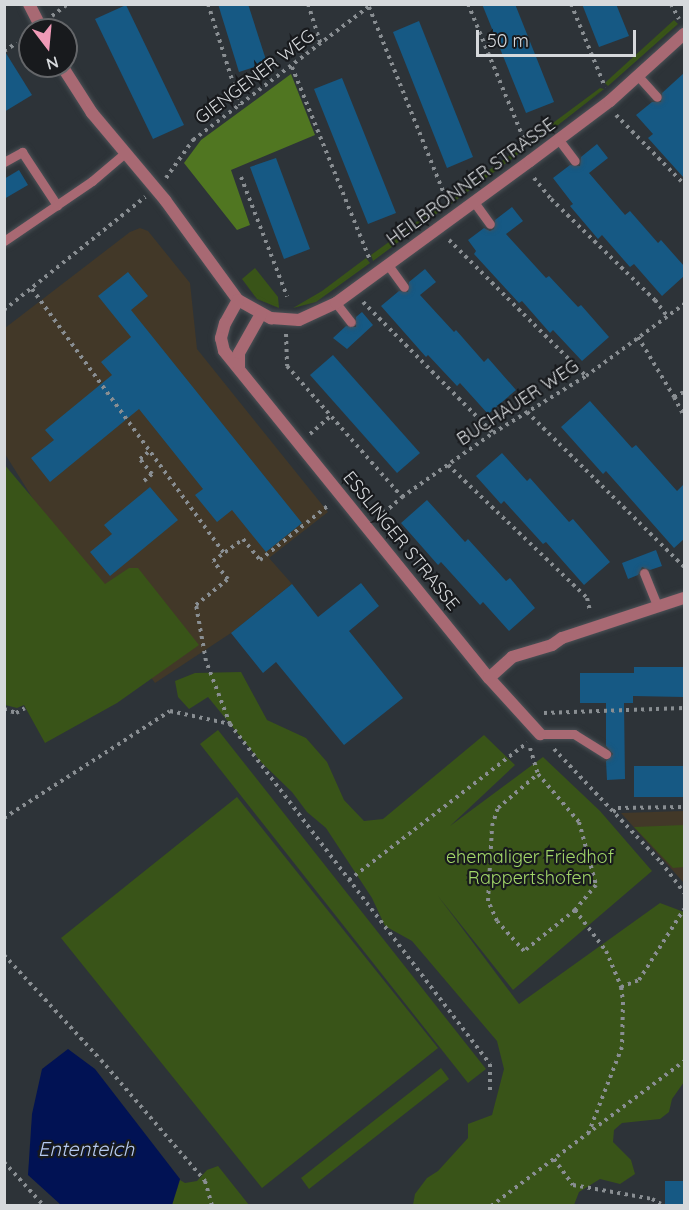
<!DOCTYPE html>
<style>
body{margin:0}
#map{position:relative;width:689px;height:1210px;overflow:hidden;background:#2d3338;font-family:Quicksand,sans-serif}
div>[style]{position:absolute}
[style*='--x']{left:calc(var(--x)*1px);top:calc(var(--y)*1px);width:calc(var(--w)*1px);rotate:calc(var(--a)*1deg)}
.education>*{inset:0;background:#423828}
.green>*{inset:0;background:#395418}
.forest>*{inset:0;background:#507621}
.water>*{inset:0;background:#011254}
.building>*{inset:0;background:#165984}
.path>*{height:4px;margin-top:-2px;transform-origin:0;background:repeating-linear-gradient(90deg,#898e92 0 3px,transparent 0 7.5px)}
.roads{filter:drop-shadow(0 0 2px #4b5156) drop-shadow(0 0 2px #4b5156)}
.service>*{height:9px;margin:-4.5px;padding:0 4.5px;transform-origin:4.5px;border-radius:4.5px;background:#a86973}
.minor>*{height:12px;margin:-6px;padding:0 6px;transform-origin:6px;border-radius:6px;background:#a86973}
span{translate:-50% -50%;white-space:nowrap;text-align:center;line-height:1.15;-webkit-text-stroke:4.5px #181a1d;paint-order:stroke}
.street-label{font-size:18px;color:#d6d9dc}
.park-label{font-size:18px;color:#a2d769}
.water-label{font-size:20px;color:#b6caf2;font-style:italic}
.frame{position:absolute;inset:0;border:6px solid #d6d9dc;pointer-events:none}
.north{position:absolute;left:18px;top:18px;width:60px;height:60px;box-sizing:border-box;background:#181a1d;border:2px solid #646669;border-radius:50%;rotate:164deg;font-size:16px;font-weight:700;line-height:24px;text-align:center;color:#d6d9dc}
.north::after{content:'';display:block;margin:auto;width:21px;height:27px;background:#f09ab7;clip-path:polygon(50% 0,100% 100%,50% 72%,0 100%)}
.scale{position:absolute;left:476px;top:30px;width:160px;height:27px;box-sizing:border-box;border:3px solid #d6d9dc;border-top:0;padding-left:8px;font-size:18px;line-height:21px;white-space:nowrap;color:#d6d9dc;-webkit-text-stroke:4px #181a1d;paint-order:stroke}
</style>
<div id="map">
<div class="education">
<div style="clip-path:polygon(140px 228px,148px 231px,190px 283px,197px 349px,328px 512px,269px 558px,292px 584px,231px 633px,155px 683px,107px 617px,5px 454px,5px 328px,130px 232px)"></div>
<div style="clip-path:polygon(684px 811px,684px 883px,621px 813px)"></div>
</div>
<div class="green">
<div style="clip-path:polygon(674px 20px,678px 24px,608px 86px,605px 83px,608px 80px)"></div>
<div style="clip-path:polygon(600px 88px,604px 89px,530px 147px,530px 140px)"></div>
<div style="clip-path:polygon(521px 147px,525px 149px,451px 204px,450px 198px)"></div>
<div style="clip-path:polygon(441px 204px,447px 206px,373px 261px,371px 255px)"></div>
<div style="clip-path:polygon(366px 258px,370px 263px,316px 302px,293px 308px,322px 291px)"></div>
<div style="clip-path:polygon(255px 268px,278px 297px,279px 308px,257px 299px,242px 279px)"></div>
<div style="clip-path:polygon(4px 464px,105px 584px,129px 568px,138px 568px,199px 645px,117px 703px,45px 743px,24px 705px,17px 708px,5px 705px)"></div>
<div style="clip-path:polygon(241px 672px,267px 720px,306px 738px,327px 762px,344px 800px,364px 821px,383px 819px,484px 735px,515px 765px,450px 826px,543px 757px,600px 811px,652px 871px,513px 990px,438px 896px,519px 1004px,660px 903px,684px 912px,684px 1082px,672px 1099px,669px 1112px,660px 1119px,622px 1123px,614px 1130px,613px 1142px,631px 1160px,635px 1174px,620px 1184px,600px 1179px,579px 1192px,574px 1205px,413px 1205px,415px 1194px,427px 1178px,438px 1171px,468px 1138px,468px 1124px,492px 1115px,504px 1069px,497px 1041px,412px 941px,385px 926px,372px 898px,326px 828px,307px 812px,292px 792px,261px 762px,208px 697px,189px 709px,178px 697px,175px 681px,195px 673px)"></div>
<div style="clip-path:polygon(218px 730px,486px 1069px,468px 1083px,200px 744px)"></div>
<div style="clip-path:polygon(237px 797px,438px 1048px,262px 1188px,61px 938px)"></div>
<div style="clip-path:polygon(684px 825px,684px 867px,673px 868px,634px 827px)"></div>
<div style="clip-path:polygon(441px 1068px,449px 1079px,309px 1189px,301px 1178px)"></div>
<div style="clip-path:polygon(218px 1166px,249px 1205px,172px 1205px,180px 1180px,185px 1183px,197px 1181px,207px 1170px)"></div>
</div>
<div class="forest">
<div style="clip-path:polygon(291px 74px,315px 135px,231px 170px,250px 225px,237px 230px,184px 163px,201px 140px)"></div>
</div>
<div class="water">
<div style="clip-path:polygon(68px 1049px,95px 1069px,180px 1179px,172px 1205px,61px 1205px,28px 1175px,32px 1114px,42px 1069px)"></div>
</div>
<div class="building">
<div style="clip-path:polygon(218px 4px,248px 4px,267px 63px,239px 72px)"></div>
<div style="clip-path:polygon(482px 4px,515px 4px,554px 102px,526px 113px)"></div>
<div style="clip-path:polygon(582px 4px,616px 4px,629px 36px,599px 47px)"></div>
<div style="clip-path:polygon(126px 5px,184px 125px,153px 139px,95px 19px)"></div>
<div style="clip-path:polygon(419px 21px,473px 157px,447px 168px,393px 32px)"></div>
<div style="clip-path:polygon(4px 50px,32px 95px,4px 112px)"></div>
<div style="clip-path:polygon(684px 73px,684px 178px,648px 138px,653px 134px,636px 115px,652px 102px,661px 102px,662px 93px)"></div>
<div style="clip-path:polygon(342px 78px,396px 213px,368px 224px,314px 89px)"></div>
<div style="clip-path:polygon(597px 144px,608px 158px,589px 173px,625px 215px,630px 211px,658px 243px,661px 240px,684px 266px,684px 276px,662px 296px,634px 264px,630px 267px,602px 235px,598px 239px,570px 206px,573px 204px,553px 178px,570px 165px,580px 166px,581px 157px)"></div>
<div style="clip-path:polygon(276px 158px,310px 249px,284px 259px,250px 167px)"></div>
<div style="clip-path:polygon(19px 170px,28px 185px,4px 199px,4px 179px)"></div>
<div style="clip-path:polygon(512px 207px,523px 221px,506px 234px,546px 278px,549px 276px,578px 307px,581px 305px,609px 337px,582px 361px,553px 330px,550px 333px,522px 301px,519px 303px,474px 254px,476px 251px,468px 240px,484px 228px,490px 231px,494px 229px,495px 220px)"></div>
<div style="clip-path:polygon(425px 269px,436px 282px,420px 295px,454px 332px,456px 330px,484px 362px,488px 358px,516px 390px,488px 414px,460px 383px,457px 386px,428px 355px,426px 357px,381px 306px,399px 291px,408px 292px,409px 282px)"></div>
<div style="clip-path:polygon(128px 272px,148px 296px,131px 310px,302px 523px,266px 552px,232px 510px,217px 522px,195px 495px,203px 489px,139px 409px,50px 482px,31px 458px,54px 440px,45px 430px,112px 375px,101px 362px,131px 337px,98px 296px)"></div>
<div style="clip-path:polygon(362px 312px,373px 325px,347px 349px,333px 338px,346px 326px,356px 327px,356px 317px)"></div>
<div style="clip-path:polygon(333px 355px,420px 453px,397px 473px,310px 375px)"></div>
<div style="clip-path:polygon(590px 401px,632px 448px,636px 445px,677px 491px,684px 484px,684px 539px,674px 548px,606px 471px,603px 474px,561px 427px)"></div>
<div style="clip-path:polygon(502px 453px,527px 481px,530px 478px,569px 522px,573px 519px,610px 562px,584px 585px,546px 542px,543px 544px,504px 501px,501px 504px,476px 476px)"></div>
<div style="clip-path:polygon(150px 487px,178px 520px,110px 576px,90px 552px,112px 534px,104px 525px)"></div>
<div style="clip-path:polygon(427px 500px,465px 542px,468px 539px,506px 581px,510px 578px,535px 608px,509px 631px,483px 602px,480px 605px,441px 562px,438px 565px,401px 523px)"></div>
<div style="clip-path:polygon(656px 550px,662px 566px,650px 570px,642px 567px,638px 575px,628px 579px,622px 563px)"></div>
<div style="clip-path:polygon(361px 583px,379px 606px,349px 631px,403px 698px,344px 745px,276px 662px,263px 673px,231px 633px,292px 584px,318px 617px)"></div>
<div style="clip-path:polygon(634px 667px,684px 667px,684px 697px,633px 696px,633px 703px,624px 703px,625px 779px,607px 780px,606px 761px,613px 754px,606px 746px,606px 703px,580px 703px,580px 673px,634px 673px)"></div>
<div style="clip-path:polygon(634px 766px,684px 766px,684px 797px,634px 797px)"></div>
<div style="clip-path:polygon(665px 1181px,684px 1181px,684px 1206px,665px 1206px)"></div>
</div>
<div class="path">
<div style="--x:208;--y:4;--w:106;--a:72.4"></div>
<div style="--x:308;--y:4;--w:43;--a:72.4"></div>
<div style="--x:468;--y:4;--w:152;--a:67.6"></div>
<div style="--x:571;--y:4;--w:90;--a:67.7"></div>
<div style="--x:671;--y:4;--w:17;--a:62"></div>
<div style="--x:369;--y:7;--w:212;--a:68.1"></div>
<div style="--x:52;--y:16;--w:20;--a:-37"></div>
<div style="--x:4;--y:51;--w:15;--a:-32"></div>
<div style="--x:292;--y:67;--w:206;--a:68"></div>
<div style="--x:616;--y:115;--w:97;--a:45.4"></div>
<div style="--x:241;--y:177;--w:128;--a:68.9"></div>
<div style="--x:166;--y:178;--w:47;--a:-54.6"></div>
<div style="--x:193;--y:140;--w:225;--a:-37.2"></div>
<div style="--x:534;--y:178;--w:27;--a:51"></div>
<div style="--x:551;--y:199;--w:145;--a:44.2"></div>
<div style="--x:655;--y:300;--w:20;--a:53"></div>
<div style="--x:449;--y:240;--w:193;--a:44.8"></div>
<div style="--x:32;--y:289;--w:326;--a:54"></div>
<div style="--x:363;--y:302;--w:185;--a:45.2"></div>
<div style="--x:4;--y:310;--w:181;--a:-38.7"></div>
<div style="--x:286;--y:334;--w:32;--a:88"></div>
<div style="--x:287;--y:366;--w:174;--a:48.7"></div>
<div style="--x:638;--y:337;--w:70;--a:59"></div>
<div style="--x:674;--y:397;--w:11;--a:-27"></div>
<div style="--x:674;--y:397;--w:21;--a:62"></div>
<div style="--x:527;--y:412;--w:221;--a:44.6"></div>
<div style="--x:310;--y:434;--w:28;--a:-41"></div>
<div style="--x:448;--y:465;--w:192;--a:43.7"></div>
<div style="--x:587;--y:598;--w:13;--a:77"></div>
<div style="--x:144;--y:481;--w:11;--a:-41"></div>
<div style="--x:152;--y:474;--w:19;--a:-129"></div>
<div style="--x:140;--y:459;--w:13;--a:-39"></div>
<div style="--x:378;--y:518;--w:32;--a:-41"></div>
<div style="--x:402;--y:497;--w:111;--a:-35.1"></div>
<div style="--x:493;--y:433;--w:109;--a:-31.5"></div>
<div style="--x:586;--y:376;--w:122;--a:-36.3"></div>
<div style="--x:4;--y:709;--w:13;--a:18"></div>
<div style="--x:16;--y:713;--w:10;--a:-29"></div>
<div style="--x:544;--y:713;--w:140;--a:-2"></div>
<div style="--x:230;--y:724;--w:67;--a:-110.9"></div>
<div style="--x:206;--y:661;--w:57;--a:-100.1"></div>
<div style="--x:196;--y:605;--w:41;--a:-39.1"></div>
<div style="--x:228;--y:579;--w:23;--a:-130"></div>
<div style="--x:213;--y:561;--w:37;--a:-36"></div>
<div style="--x:243;--y:539;--w:27;--a:51"></div>
<div style="--x:260;--y:560;--w:88;--a:-38.6"></div>
<div style="--x:530;--y:748;--w:27;--a:73"></div>
<div style="--x:538;--y:774;--w:63;--a:49.5"></div>
<div style="--x:579;--y:822;--w:65;--a:74.9"></div>
<div style="--x:596;--y:885;--w:33;--a:130"></div>
<div style="--x:575;--y:910;--w:65;--a:141.2"></div>
<div style="--x:524;--y:951;--w:40;--a:-132"></div>
<div style="--x:497;--y:921;--w:22;--a:-114"></div>
<div style="--x:488;--y:901;--w:75;--a:-86.9"></div>
<div style="--x:492;--y:826;--w:19;--a:-72"></div>
<div style="--x:498;--y:808;--w:52;--a:-40.4"></div>
<div style="--x:554;--y:749;--w:156;--a:46.6"></div>
<div style="--x:661;--y:862;--w:39;--a:53"></div>
<div style="--x:613;--y:812;--w:6;--a:-39"></div>
<div style="--x:618;--y:808;--w:66;--a:-0.9"></div>
<div style="--x:4;--y:818;--w:197;--a:-32.8"></div>
<div style="--x:170;--y:711;--w:61;--a:12.2"></div>
<div style="--x:230;--y:724;--w:428;--a:52.6"></div>
<div style="--x:490;--y:1064;--w:27;--a:90"></div>
<div style="--x:349;--y:880;--w:225;--a:-37.6"></div>
<div style="--x:575;--y:910;--w:51;--a:52.9"></div>
<div style="--x:606;--y:951;--w:39;--a:67"></div>
<div style="--x:621;--y:987;--w:15;--a:82"></div>
<div style="--x:623;--y:1002;--w:45;--a:91.3"></div>
<div style="--x:622;--y:1047;--w:93;--a:111.3"></div>
<div style="--x:4;--y:955;--w:143;--a:47.3"></div>
<div style="--x:101;--y:1060;--w:160;--a:49.3"></div>
<div style="--x:205;--y:1181;--w:26;--a:74"></div>
<div style="--x:621;--y:987;--w:19;--a:-21"></div>
<div style="--x:639;--y:980;--w:84;--a:-57.6"></div>
<div style="--x:554;--y:1159;--w:32;--a:54"></div>
<div style="--x:573;--y:1185;--w:80;--a:10"></div>
<div style="--x:652;--y:1199;--w:10;--a:29"></div>
<div style="--x:4;--y:1162;--w:59;--a:47.7"></div>
<div style="--x:491;--y:1206;--w:241;--a:-36.9"></div>
</div>
<div class="roads">
<div class="service">
<div style="--x:638;--y:76;--w:28;--a:48"></div>
<div style="--x:559;--y:140;--w:26;--a:53"></div>
<div style="--x:4;--y:162;--w:21;--a:-29"></div>
<div style="--x:22;--y:152;--w:64;--a:56.6"></div>
<div style="--x:474;--y:202;--w:27;--a:54"></div>
<div style="--x:4;--y:241;--w:107;--a:-34.3"></div>
<div style="--x:92;--y:181;--w:43;--a:-40.3"></div>
<div style="--x:388;--y:265;--w:27;--a:54"></div>
<div style="--x:336;--y:303;--w:24;--a:52"></div>
<div style="--x:644;--y:573;--w:35;--a:68"></div>
<div style="--x:540;--y:734;--w:34;--a:0"></div>
<div style="--x:574;--y:734;--w:38;--a:32"></div>
</div>
<div class="minor">
<div style="--x:29;--y:4;--w:29;--a:63"></div>
<div style="--x:62;--y:66;--w:56;--a:57.4"></div>
<div style="--x:92;--y:113;--w:114;--a:50"></div>
<div style="--x:165;--y:200;--w:124;--a:53.9"></div>
<div style="--x:238;--y:300;--w:38;--a:29"></div>
<div style="--x:271;--y:318;--w:28;--a:4"></div>
<div style="--x:299;--y:320;--w:41;--a:-24.7"></div>
<div style="--x:336;--y:303;--w:240;--a:-36.2"></div>
<div style="--x:530;--y:161;--w:100;--a:-36.9"></div>
<div style="--x:610;--y:101;--w:100;--a:-42.2"></div>
<div style="--x:238;--y:300;--w:26;--a:119"></div>
<div style="--x:225;--y:323;--w:16;--a:105"></div>
<div style="--x:221;--y:338;--w:13;--a:77"></div>
<div style="--x:224;--y:351;--w:421;--a:51"></div>
<div style="--x:489;--y:678;--w:76;--a:47.7"></div>
<div style="--x:239;--y:367;--w:14;--a:-90"></div>
<div style="--x:239;--y:353;--w:45;--a:-60.6"></div>
<div style="--x:489;--y:678;--w:31;--a:-42"></div>
<div style="--x:512;--y:657;--w:42;--a:-16.7"></div>
<div style="--x:552;--y:645;--w:12;--a:-35"></div>
<div style="--x:562;--y:638;--w:128;--a:-18.2"></div>
</div>
</div>
<div class="street-label">
<span style="left:255px;top:77px;rotate:-37deg">GIENGENER WEG</span>
<span style="left:471px;top:182px;rotate:-36deg">HEILBRONNER STRASSE</span>
<span style="left:518px;top:403px;rotate:-33deg">BUCHAUER WEG</span>
<span style="left:401px;top:541px;rotate:51deg">ESSLINGER STRASSE</span>
</div>
<div class="park-label">
<span style="left:530px;top:868px">ehemaliger Friedhof<br>Rappertshofen</span>
</div>
<div class="water-label">
<span style="left:86px;top:1148px">Ententeich</span>
</div>
<div class="frame"></div>
<div class="north">N</div>
<div class="scale">50 m</div>
</div>
